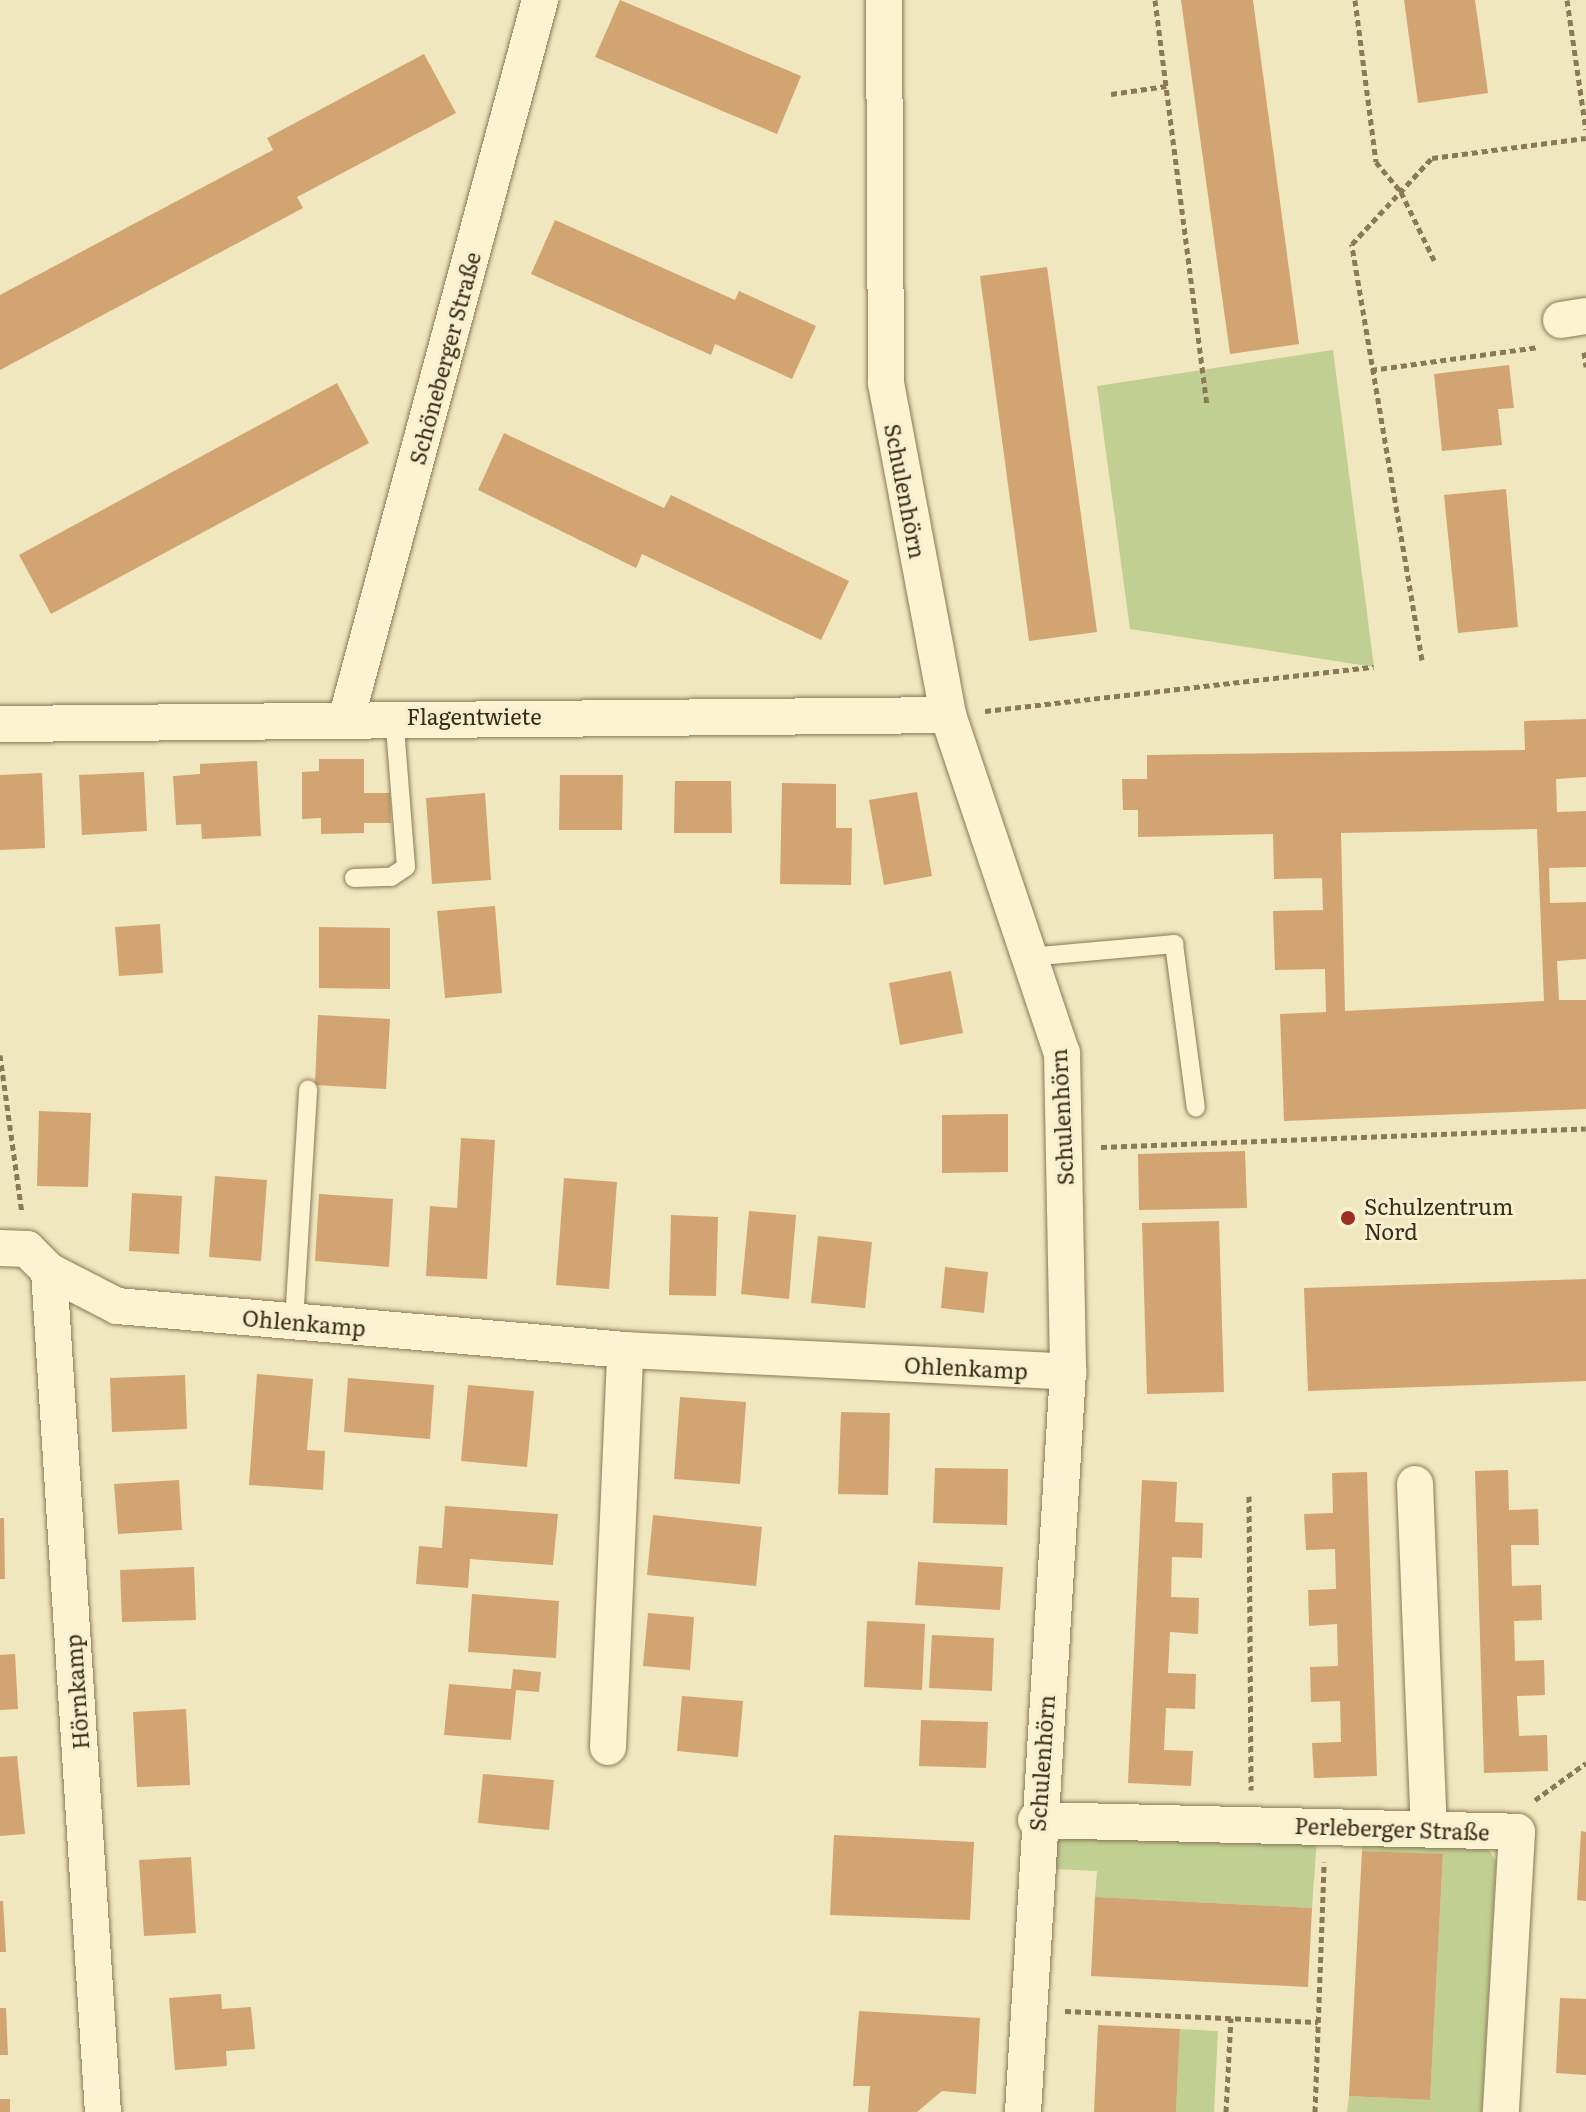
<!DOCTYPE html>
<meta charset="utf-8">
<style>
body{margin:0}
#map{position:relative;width:1586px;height:2112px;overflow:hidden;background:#f0e7be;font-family:Literata,serif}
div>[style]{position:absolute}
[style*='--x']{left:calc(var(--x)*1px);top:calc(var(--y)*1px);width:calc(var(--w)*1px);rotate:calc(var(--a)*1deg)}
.green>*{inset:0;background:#c1cf92}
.building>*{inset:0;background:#d1a471}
.path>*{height:5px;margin-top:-2.5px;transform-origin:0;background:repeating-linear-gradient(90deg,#8a7856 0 6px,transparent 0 10px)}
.roads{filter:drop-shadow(0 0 2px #8a7856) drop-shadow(0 0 2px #8a7856)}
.lane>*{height:18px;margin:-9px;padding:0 9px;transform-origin:9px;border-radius:9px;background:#fbf3d2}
.street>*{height:36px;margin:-18px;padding:0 18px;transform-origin:18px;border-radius:18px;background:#fbf3d2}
.dots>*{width:22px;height:22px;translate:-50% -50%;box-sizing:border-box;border:4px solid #f7f0ce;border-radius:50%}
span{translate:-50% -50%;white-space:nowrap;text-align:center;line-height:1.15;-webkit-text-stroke:6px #f7f0ce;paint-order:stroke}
.street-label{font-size:22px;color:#382d1b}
.poi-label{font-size:22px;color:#382d1b}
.left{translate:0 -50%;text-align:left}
</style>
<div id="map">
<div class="green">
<div style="clip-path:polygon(1333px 350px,1374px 667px,1130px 629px,1097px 386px)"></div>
<div style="clip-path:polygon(1057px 1835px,1317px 1838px,1312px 1908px,1095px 1897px,1097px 1871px,1054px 1869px)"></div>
<div style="clip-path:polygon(1363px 1837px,1484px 1843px,1496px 1861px,1482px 2112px,1347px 2112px,1349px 2096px,1430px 2100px,1443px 1855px,1362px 1851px)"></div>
<div style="clip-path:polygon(1180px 2029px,1218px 2031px,1214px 2112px,1176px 2112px)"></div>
</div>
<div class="building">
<div style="clip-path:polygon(620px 0,801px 76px,777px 134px,595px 57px)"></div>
<div style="clip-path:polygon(1181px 0,1253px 0,1299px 344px,1230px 354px)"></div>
<div style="clip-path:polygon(1404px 0,1475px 0,1488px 93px,1418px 103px)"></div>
<div style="clip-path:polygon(424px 54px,456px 113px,297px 197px,303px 208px,0 370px,0 295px,273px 150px,267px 138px)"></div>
<div style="clip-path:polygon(555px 220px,735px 300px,739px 291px,816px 326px,792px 379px,715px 344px,711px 355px,531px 274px)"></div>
<div style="clip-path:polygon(1047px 267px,1097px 632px,1029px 641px,980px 276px)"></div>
<div style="clip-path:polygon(1509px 365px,1514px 408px,1498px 409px,1502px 445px,1442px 451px,1434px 374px)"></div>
<div style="clip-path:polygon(337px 383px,369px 443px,51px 614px,19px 555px)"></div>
<div style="clip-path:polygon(504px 433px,664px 508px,671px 495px,849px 581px,821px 640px,642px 554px,636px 568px,478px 490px)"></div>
<div style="clip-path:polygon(1506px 489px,1518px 627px,1458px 633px,1444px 495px)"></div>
<div style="clip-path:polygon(evenodd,1586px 719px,1586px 777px,1556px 779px,1557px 812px,1586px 811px,1586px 867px,1549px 868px,1550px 903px,1586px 902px,1586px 959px,1557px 961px,1559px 1000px,1586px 1000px,1586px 1109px,1284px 1121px,1280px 1014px,1326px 1012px,1325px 969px,1275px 970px,1273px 911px,1323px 910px,1322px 878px,1274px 879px,1273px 834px,1138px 837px,1138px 810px,1123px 810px,1122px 779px,1147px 779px,1147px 755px,1525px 750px,1524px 721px,1586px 719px,1537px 829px,1544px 1001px,1345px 1011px,1341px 833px,1537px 829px)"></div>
<div style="clip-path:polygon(319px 759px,364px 759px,364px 793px,390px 793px,391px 823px,364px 823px,364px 833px,321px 834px,321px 818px,302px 819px,302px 772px,319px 771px)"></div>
<div style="clip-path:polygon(257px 761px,261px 836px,202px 839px,201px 824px,176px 825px,173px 776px,200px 774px,200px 764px)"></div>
<div style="clip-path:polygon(144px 772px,147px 831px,82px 835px,79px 775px)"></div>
<div style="clip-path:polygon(42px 773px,45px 848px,0 850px,0 775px)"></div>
<div style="clip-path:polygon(560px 775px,623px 775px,622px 830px,559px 830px)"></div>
<div style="clip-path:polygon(675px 781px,731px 781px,732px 833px,674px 833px)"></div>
<div style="clip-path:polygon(782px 783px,836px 784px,836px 828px,852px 828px,851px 885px,780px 884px)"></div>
<div style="clip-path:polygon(917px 792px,932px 876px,884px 885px,869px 800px)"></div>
<div style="clip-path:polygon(485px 793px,491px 880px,432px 884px,426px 798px)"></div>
<div style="clip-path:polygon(495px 906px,502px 993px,445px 998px,437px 911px)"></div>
<div style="clip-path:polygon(160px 924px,163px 973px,119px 976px,115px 927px)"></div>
<div style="clip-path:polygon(319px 927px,390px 928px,390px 989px,319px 988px)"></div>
<div style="clip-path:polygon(951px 971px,963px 1033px,900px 1045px,889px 983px)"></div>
<div style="clip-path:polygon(318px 1015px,390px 1019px,386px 1089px,315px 1085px)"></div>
<div style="clip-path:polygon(39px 1111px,91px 1113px,88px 1187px,37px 1186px)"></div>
<div style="clip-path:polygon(1008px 1114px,1008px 1172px,942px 1173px,942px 1115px)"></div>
<div style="clip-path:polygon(461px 1138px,495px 1140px,487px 1279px,426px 1276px,430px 1206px,457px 1208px)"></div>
<div style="clip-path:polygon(1245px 1151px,1247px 1208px,1139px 1210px,1138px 1154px)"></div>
<div style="clip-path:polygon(215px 1176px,267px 1180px,261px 1261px,209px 1257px)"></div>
<div style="clip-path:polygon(564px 1178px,617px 1182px,609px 1289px,556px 1285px)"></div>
<div style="clip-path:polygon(132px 1193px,182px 1196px,179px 1254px,129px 1251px)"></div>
<div style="clip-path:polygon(319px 1194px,393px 1199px,389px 1267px,315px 1261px)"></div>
<div style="clip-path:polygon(749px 1211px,796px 1215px,789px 1299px,741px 1294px)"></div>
<div style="clip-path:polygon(671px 1215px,718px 1217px,716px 1296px,669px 1295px)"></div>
<div style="clip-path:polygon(1219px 1221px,1224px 1392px,1147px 1394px,1142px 1223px)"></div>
<div style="clip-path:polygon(818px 1236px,872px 1242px,865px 1308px,811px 1303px)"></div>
<div style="clip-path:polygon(945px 1267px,988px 1272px,984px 1313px,941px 1308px)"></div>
<div style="clip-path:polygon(1586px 1279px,1586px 1381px,1308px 1391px,1304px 1288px)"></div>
<div style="clip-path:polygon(257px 1374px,313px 1379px,307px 1450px,325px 1451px,323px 1490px,249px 1485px)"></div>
<div style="clip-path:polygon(185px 1375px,187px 1429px,112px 1432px,110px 1378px)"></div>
<div style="clip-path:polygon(348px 1378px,434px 1385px,430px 1439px,344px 1432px)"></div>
<div style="clip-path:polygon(468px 1385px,534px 1391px,527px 1467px,461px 1461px)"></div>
<div style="clip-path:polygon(680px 1397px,746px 1402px,740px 1484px,674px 1479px)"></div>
<div style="clip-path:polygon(841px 1412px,890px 1413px,888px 1495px,838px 1494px)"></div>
<div style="clip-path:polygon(935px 1468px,1008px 1469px,1007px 1525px,933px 1523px)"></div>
<div style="clip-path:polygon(1508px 1470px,1509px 1510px,1538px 1509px,1539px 1545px,1511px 1545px,1512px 1586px,1541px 1585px,1542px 1620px,1514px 1621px,1515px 1661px,1544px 1660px,1545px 1695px,1517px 1696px,1519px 1736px,1547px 1735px,1548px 1771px,1484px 1773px,1475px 1471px)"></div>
<div style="clip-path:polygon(1367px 1472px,1377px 1776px,1314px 1778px,1312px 1743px,1341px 1742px,1340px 1701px,1311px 1702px,1310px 1667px,1338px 1666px,1337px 1624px,1309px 1626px,1308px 1590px,1336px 1589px,1335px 1549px,1306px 1550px,1304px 1514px,1333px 1513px,1332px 1473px)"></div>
<div style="clip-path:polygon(179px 1480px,182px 1530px,118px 1534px,114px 1484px)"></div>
<div style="clip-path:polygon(1142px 1480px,1177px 1482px,1175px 1522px,1203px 1523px,1202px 1558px,1172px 1557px,1171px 1597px,1199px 1598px,1198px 1634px,1170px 1632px,1168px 1673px,1196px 1674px,1195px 1709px,1166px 1708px,1164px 1750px,1193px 1751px,1191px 1786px,1128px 1783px)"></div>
<div style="clip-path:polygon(445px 1506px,558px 1514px,553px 1565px,470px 1559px,468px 1588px,416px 1584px,419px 1546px,442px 1548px)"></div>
<div style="clip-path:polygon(653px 1515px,762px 1527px,756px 1586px,647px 1575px)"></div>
<div style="clip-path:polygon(0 1518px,4px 1518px,5px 1579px,0 1579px)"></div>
<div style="clip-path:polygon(918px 1562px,1003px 1567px,1000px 1610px,915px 1605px)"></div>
<div style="clip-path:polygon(194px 1567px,196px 1620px,122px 1622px,120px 1570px)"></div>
<div style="clip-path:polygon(472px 1594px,559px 1601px,556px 1658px,468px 1652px)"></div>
<div style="clip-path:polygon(648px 1613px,694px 1617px,690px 1670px,643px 1666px)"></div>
<div style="clip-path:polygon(867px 1621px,925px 1624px,922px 1690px,864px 1687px)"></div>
<div style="clip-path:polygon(932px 1635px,994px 1638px,992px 1691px,929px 1688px)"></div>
<div style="clip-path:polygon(15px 1654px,18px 1709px,0 1710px,0 1655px)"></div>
<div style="clip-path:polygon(513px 1669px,541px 1672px,539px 1692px,516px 1690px,511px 1740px,444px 1735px,449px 1684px,511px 1689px)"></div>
<div style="clip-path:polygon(682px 1696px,743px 1701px,738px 1757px,677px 1751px)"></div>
<div style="clip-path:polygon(186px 1709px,190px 1785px,137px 1787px,133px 1712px)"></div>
<div style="clip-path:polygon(921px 1720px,988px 1722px,986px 1768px,919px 1766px)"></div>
<div style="clip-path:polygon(17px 1756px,25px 1834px,0 1836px,0 1757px)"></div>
<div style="clip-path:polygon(483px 1774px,554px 1780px,549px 1830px,478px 1823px)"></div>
<div style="clip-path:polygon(1581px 1831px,1586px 1832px,1586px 1901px,1577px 1900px)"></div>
<div style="clip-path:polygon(834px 1835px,974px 1842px,970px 1920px,830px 1915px)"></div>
<div style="clip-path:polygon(1362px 1851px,1443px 1854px,1430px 2100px,1349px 2096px)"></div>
<div style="clip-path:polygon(191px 1857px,196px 1933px,144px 1936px,139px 1860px)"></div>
<div style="clip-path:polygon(1095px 1897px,1312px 1908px,1308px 1987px,1091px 1976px)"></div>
<div style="clip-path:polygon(0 1901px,3px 1901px,6px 1952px,0 1952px)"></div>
<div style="clip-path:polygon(221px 1994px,222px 2009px,251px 2007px,255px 2049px,226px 2051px,227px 2066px,175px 2070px,169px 1998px)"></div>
<div style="clip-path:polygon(1560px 1998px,1586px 1999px,1586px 2075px,1556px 2073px)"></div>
<div style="clip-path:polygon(0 2008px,6px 2008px,8px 2055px,0 2055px)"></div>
<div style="clip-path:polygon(859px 2011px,980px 2018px,976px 2094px,942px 2091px,917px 2112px,868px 2112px,870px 2086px,853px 2086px)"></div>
<div style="clip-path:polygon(1098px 2025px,1180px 2029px,1176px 2112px,1094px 2112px)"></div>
<div style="clip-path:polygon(0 2099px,10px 2099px,10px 2112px,0 2112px)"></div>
</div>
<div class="path">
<div style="--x:1155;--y:0;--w:407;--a:82.7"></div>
<div style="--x:1355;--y:0;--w:163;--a:82.6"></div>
<div style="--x:1376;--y:162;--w:39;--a:50"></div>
<div style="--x:1401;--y:192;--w:76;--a:64.1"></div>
<div style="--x:1567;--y:0;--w:131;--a:81.7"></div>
<div style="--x:1111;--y:94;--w:56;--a:-8.3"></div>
<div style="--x:1584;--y:352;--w:15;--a:82"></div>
<div style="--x:1371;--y:370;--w:169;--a:-7.8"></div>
<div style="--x:1422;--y:660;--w:422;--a:-99.6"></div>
<div style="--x:1352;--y:244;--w:117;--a:-47.1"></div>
<div style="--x:1432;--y:158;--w:155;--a:-7.4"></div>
<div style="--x:985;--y:711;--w:391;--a:-6.5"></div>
<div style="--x:0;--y:1055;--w:160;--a:82.1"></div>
<div style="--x:1101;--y:1147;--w:485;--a:-2.2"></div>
<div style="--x:1249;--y:1496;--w:294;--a:89.6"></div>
<div style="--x:1535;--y:1800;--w:63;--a:-36"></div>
<div style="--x:1065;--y:2011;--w:253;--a:2.5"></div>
<div style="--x:1226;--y:2112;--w:94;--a:-87"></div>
<div style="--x:1315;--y:2112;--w:250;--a:-87.9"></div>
</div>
<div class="roads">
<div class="lane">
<div style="--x:354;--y:878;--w:37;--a:-2"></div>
<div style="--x:391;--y:877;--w:18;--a:-34"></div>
<div style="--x:406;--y:867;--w:151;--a:-94.5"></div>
<div style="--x:1029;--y:957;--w:146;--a:-5.1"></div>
<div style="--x:1174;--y:944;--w:165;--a:82.4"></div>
<div style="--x:294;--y:1321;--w:232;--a:-86.5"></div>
</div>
<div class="street">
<div style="--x:884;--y:0;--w:383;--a:89.7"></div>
<div style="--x:886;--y:383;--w:338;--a:79.4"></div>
<div style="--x:948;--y:715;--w:357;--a:71.4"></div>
<div style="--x:1062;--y:1053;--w:319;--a:88.9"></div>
<div style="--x:1068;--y:1372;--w:741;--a:93.48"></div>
<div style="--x:1561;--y:320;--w:25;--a:-9"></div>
<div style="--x:347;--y:716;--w:742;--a:-74.91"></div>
<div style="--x:0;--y:724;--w:948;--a:-0.54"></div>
<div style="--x:0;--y:1248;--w:27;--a:2"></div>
<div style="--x:27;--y:1249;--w:31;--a:45"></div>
<div style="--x:49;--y:1271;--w:76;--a:27.2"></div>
<div style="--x:117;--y:1306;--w:510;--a:4.95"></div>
<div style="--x:625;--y:1350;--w:444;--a:2.8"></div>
<div style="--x:49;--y:1271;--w:843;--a:86.33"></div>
<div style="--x:1415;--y:1484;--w:344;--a:87.7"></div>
<div style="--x:608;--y:1747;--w:397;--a:-87.5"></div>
<div style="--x:1036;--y:1820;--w:481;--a:1.4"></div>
<div style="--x:1517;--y:1832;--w:280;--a:93.3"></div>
</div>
</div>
<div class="dots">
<div style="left:1348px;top:1218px;background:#9d2f22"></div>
</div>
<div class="street-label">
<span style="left:444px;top:358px;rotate:-75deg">Schöneberger Straße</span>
<span style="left:906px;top:491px;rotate:79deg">Schulenhörn</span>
<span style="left:474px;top:716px">Flagentwiete</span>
<span style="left:1061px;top:1117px;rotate:-93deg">Schulenhörn</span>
<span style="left:304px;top:1322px;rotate:5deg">Ohlenkamp</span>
<span style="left:966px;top:1367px;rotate:3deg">Ohlenkamp</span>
<span style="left:76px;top:1692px;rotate:-94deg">Hörnkamp</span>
<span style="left:1041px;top:1763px;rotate:-86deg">Schulenhörn</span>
<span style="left:1392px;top:1828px;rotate:2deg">Perleberger Straße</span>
</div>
<div class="poi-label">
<span class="left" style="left:1364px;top:1218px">Schulzentrum<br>Nord</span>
</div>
</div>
